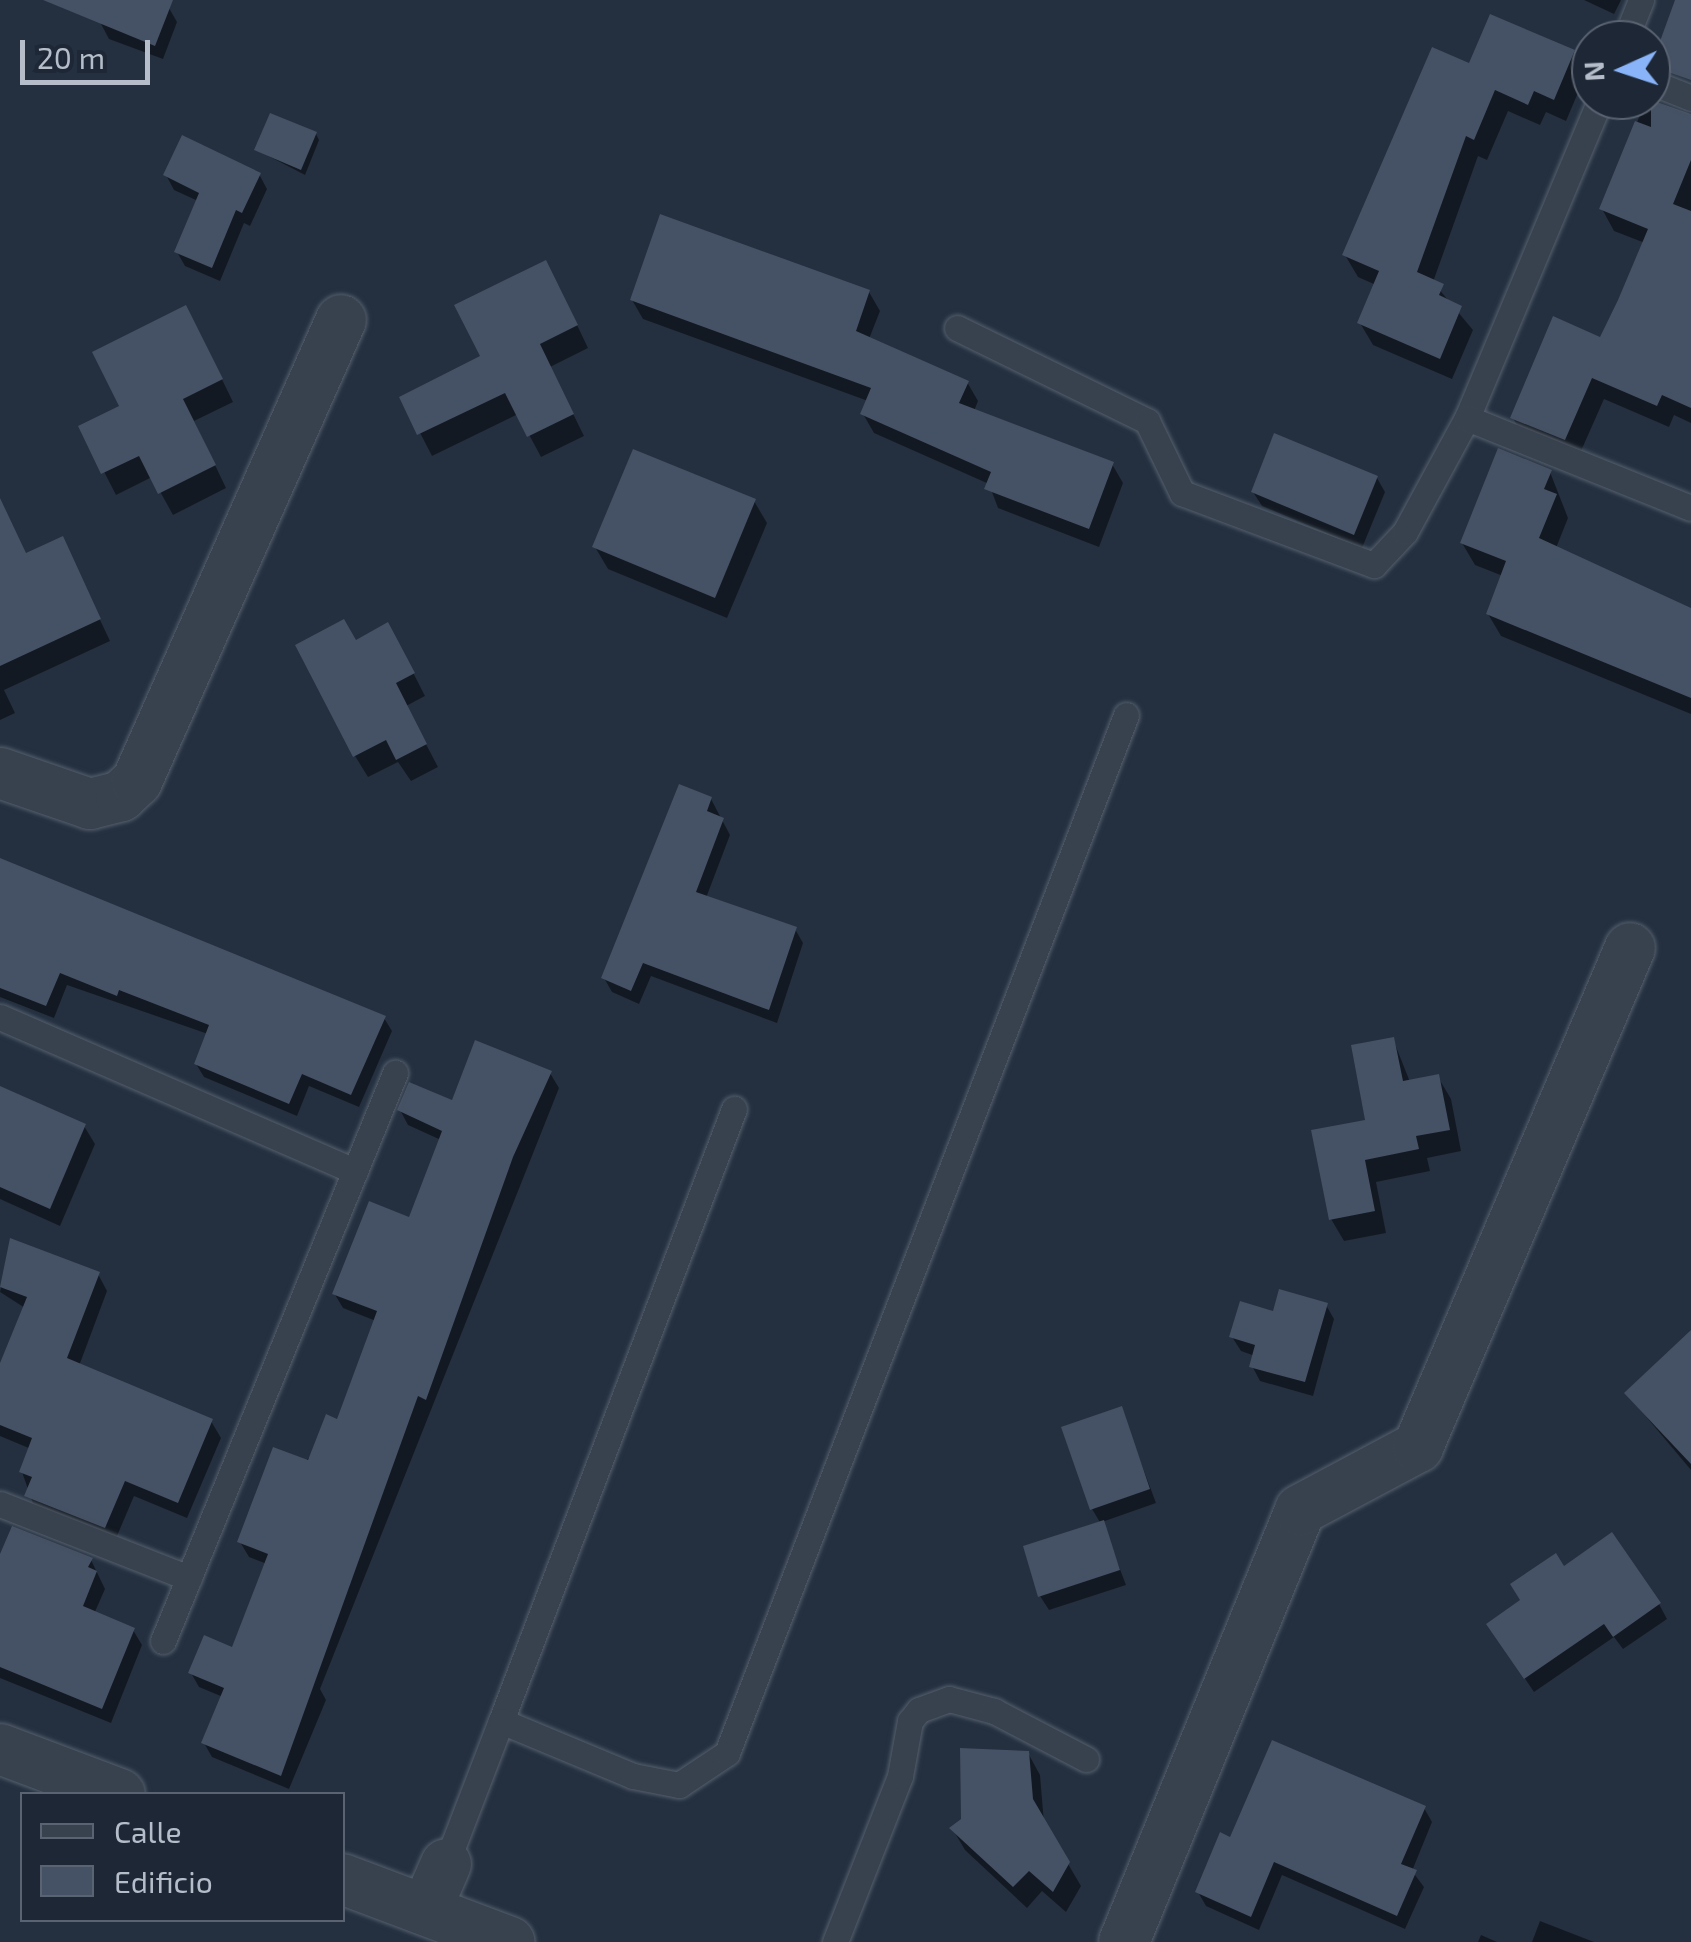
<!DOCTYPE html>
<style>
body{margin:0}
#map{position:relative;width:1691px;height:1942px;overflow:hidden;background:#243040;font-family:"Exo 2",sans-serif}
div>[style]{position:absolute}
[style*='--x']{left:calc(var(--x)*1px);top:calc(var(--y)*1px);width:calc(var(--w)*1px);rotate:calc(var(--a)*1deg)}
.shadow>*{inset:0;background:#0007}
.building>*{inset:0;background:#455164}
.roads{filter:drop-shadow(0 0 2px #56606d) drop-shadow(0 0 2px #56606d)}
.service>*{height:25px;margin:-12.5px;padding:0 12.5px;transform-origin:12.5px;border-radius:12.5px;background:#38424f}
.minor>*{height:50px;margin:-25px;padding:0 25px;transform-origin:25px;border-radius:25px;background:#38424f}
span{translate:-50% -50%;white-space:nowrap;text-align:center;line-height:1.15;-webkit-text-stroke:10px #1d2735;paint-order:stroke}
.legend{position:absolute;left:20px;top:1792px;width:325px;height:130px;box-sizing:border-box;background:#1d2735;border:2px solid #5a6371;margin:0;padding:12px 18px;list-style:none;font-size:30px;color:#b5bdca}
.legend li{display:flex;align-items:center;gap:20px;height:50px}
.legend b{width:50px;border:2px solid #5a6371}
.north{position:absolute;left:1571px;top:20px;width:100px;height:100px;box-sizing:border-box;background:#1d2735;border:2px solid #5a6371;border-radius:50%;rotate:267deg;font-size:28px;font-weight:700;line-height:40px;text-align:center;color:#b5bdca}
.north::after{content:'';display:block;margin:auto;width:35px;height:45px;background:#89b4fa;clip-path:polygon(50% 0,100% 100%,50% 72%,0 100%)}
.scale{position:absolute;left:20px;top:40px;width:130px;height:45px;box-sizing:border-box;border:5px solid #b5bdca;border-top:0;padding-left:12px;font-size:30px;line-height:35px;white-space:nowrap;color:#b5bdca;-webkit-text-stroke:8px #1d2735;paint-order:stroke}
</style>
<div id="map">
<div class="shadow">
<div style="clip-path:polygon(110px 0,169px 8px,177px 22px,163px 59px,109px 39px,101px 24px)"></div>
<div style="clip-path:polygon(1584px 0,1621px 0,1614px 14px)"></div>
<div style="clip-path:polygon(1573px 52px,1586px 74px,1566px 121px,1546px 112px,1540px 125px,1508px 111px,1487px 160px,1478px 156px,1433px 282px,1473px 330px,1452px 379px,1373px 345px,1360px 323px,1376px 285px,1358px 277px,1345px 255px,1470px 66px)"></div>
<div style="clip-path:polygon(1646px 100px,1691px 115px,1691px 423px,1674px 415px,1669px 427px,1604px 399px,1577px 460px,1525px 440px,1513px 418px,1601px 340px,1645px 243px,1614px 231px,1602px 209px)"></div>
<div style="clip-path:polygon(316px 134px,319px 140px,305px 175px,257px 150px)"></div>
<div style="clip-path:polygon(259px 174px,267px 189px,250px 226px,244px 223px,220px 281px,185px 266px,177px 252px,198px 201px,174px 190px,166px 175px)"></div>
<div style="clip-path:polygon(558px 285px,588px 348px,550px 367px,584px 436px,541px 457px,518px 414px,432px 456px,402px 398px,483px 358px)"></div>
<div style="clip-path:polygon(869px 292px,880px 311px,869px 339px,967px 382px,978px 401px,974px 411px,1112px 464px,1123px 483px,1099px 547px,998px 508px,989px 484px,874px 433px,863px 414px,868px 401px,643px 319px,632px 300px)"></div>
<div style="clip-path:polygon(198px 330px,233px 402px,194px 421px,226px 488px,173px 515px,152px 477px,116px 495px,81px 427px,122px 407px)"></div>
<div style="clip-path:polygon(1550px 472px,1568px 518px,1556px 548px,1691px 610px,1691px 714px,1501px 636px,1488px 614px,1503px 576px,1475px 565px,1462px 543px)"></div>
<div style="clip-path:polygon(1377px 478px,1385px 492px,1362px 548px,1262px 506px,1253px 492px)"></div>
<div style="clip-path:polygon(754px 501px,767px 523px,727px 618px,608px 569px,595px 547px)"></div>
<div style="clip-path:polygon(0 518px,27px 556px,62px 539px,110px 641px,4px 690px,15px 713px,0 720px)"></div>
<div style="clip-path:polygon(355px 643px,400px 647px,425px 696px,406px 706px,438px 767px,411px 781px,398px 762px,368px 777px,355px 756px)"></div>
<div style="clip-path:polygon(711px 799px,730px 835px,706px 898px,795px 929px,803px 943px,777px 1023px,651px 976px,639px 1004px,612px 992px,604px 978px)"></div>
<div style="clip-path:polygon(0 860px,384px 1018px,392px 1031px,359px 1107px,309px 1086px,297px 1116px,204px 1077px,196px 1064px,208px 1034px,67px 985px,54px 1018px,0 997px)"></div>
<div style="clip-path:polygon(1393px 1039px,1410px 1082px,1438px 1077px,1451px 1099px,1461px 1151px,1427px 1158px,1430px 1171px,1376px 1182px,1386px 1233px,1344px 1241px,1331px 1219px)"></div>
<div style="clip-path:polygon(550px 1073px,559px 1088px,320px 1689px,326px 1700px,289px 1789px,212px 1757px,204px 1743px,223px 1697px,199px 1687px,191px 1673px,234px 1650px,267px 1564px,249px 1557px,240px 1542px,338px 1422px,376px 1321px,343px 1308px,334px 1293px,411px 1220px,441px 1140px,408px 1125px,400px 1110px,453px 1103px)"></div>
<div style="clip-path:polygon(0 1095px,84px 1126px,95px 1144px,60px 1226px,0 1199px)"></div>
<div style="clip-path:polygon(12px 1241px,98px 1274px,107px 1291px,79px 1366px,211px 1421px,221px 1438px,187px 1518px,134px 1496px,114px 1543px,36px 1512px,22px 1472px,31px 1449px,0 1436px,0 1370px,25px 1308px,0 1292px)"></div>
<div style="clip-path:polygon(1326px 1305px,1334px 1319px,1313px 1396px,1260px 1381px,1252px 1366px,1255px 1356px,1241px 1351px,1232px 1337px,1274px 1314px)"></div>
<div style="clip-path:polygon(1691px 1333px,1691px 1470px,1627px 1394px)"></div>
<div style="clip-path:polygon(1121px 1409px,1156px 1503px,1102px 1522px,1126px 1585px,1049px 1610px,1040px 1596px,1101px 1524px,1092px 1509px)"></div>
<div style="clip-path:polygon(91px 1560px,105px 1589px,94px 1614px,133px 1630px,142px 1645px,111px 1723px,0 1678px,0 1561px)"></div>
<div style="clip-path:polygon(1564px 1569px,1659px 1604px,1667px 1619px,1623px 1649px,1614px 1637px,1534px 1692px,1498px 1639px,1522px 1601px)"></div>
<div style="clip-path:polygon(1028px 1753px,1040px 1775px,1044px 1823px,1081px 1886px,1066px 1912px,1042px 1891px,1027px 1908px,965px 1850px,952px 1828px)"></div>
<div style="clip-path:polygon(1424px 1808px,1432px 1822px,1412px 1871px,1424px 1887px,1405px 1929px,1282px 1875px,1259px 1930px,1206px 1906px,1198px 1892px,1232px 1840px)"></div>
<div style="clip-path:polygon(1540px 1921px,1594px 1942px,1532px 1942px)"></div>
<div style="clip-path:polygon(1481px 1935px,1497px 1942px,1478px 1942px)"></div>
</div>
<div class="building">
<div style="clip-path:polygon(43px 0,173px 0,155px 46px)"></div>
<div style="clip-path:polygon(1675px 0,1691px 0,1691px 80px,1651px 66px)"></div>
<div style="clip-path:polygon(1490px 14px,1575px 50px,1554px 100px,1534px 91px,1528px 105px,1495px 90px,1474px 140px,1466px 136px,1417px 272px,1444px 284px,1439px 295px,1462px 306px,1440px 359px,1357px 323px,1379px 271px,1342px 255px,1432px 47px,1469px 63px)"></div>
<div style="clip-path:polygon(1651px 100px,1691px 114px,1691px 160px,1673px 204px,1691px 211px,1691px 408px,1662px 395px,1657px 406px,1592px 378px,1565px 440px,1510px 418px,1553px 316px,1600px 337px,1618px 300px,1648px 229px,1599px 209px,1635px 121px,1651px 127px)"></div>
<div style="clip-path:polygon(270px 113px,317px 132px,301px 170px,254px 150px)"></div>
<div style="clip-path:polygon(182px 135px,261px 173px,242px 213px,236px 210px,212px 268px,174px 252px,199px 193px,163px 175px)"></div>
<div style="clip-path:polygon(660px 214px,870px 290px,856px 331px,969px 381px,959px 403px,1114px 462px,1089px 529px,984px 489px,991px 472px,860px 414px,871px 388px,630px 300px)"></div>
<div style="clip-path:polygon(546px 260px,578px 325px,540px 344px,574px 414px,527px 437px,505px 393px,417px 435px,399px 397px,480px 356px,454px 305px)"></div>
<div style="clip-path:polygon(186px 305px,223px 379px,183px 399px,216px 465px,158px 494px,139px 456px,101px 474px,78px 426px,119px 406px,92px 352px)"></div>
<div style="clip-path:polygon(1274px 433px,1378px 476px,1354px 535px,1251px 492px)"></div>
<div style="clip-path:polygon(1498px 448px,1552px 470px,1544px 489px,1557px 494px,1539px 538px,1691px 608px,1691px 698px,1486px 614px,1506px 561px,1460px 543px)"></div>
<div style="clip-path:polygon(633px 449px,756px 499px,715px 598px,592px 547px)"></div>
<div style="clip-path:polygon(0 498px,26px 553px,63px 536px,101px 619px,0 666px)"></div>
<div style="clip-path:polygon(344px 619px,356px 640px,388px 622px,415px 673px,396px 683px,427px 744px,396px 760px,386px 740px,353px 757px,295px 645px)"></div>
<div style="clip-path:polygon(679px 784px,712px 797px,707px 811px,724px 818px,696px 892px,797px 927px,769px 1010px,643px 963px,631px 991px,601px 978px)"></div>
<div style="clip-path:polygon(0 858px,386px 1016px,351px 1095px,302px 1074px,289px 1104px,194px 1064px,209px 1025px,119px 990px,117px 996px,60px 973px,46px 1006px,0 988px)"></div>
<div style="clip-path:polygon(1394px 1037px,1403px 1081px,1439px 1074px,1450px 1130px,1416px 1136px,1419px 1149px,1365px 1160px,1375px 1211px,1329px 1220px,1311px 1130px,1365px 1120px,1351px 1045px)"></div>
<div style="clip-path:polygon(475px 1040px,552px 1071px,513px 1157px,426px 1400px,418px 1396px,281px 1776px,201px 1743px,224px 1688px,188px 1673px,204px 1635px,232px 1647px,268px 1554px,237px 1542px,273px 1447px,308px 1460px,326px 1414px,337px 1419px,377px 1311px,332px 1294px,369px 1201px,409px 1217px,442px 1131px,397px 1110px,409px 1082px,452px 1100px)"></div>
<div style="clip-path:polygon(0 1086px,86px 1124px,50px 1209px,0 1187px)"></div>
<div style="clip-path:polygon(10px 1238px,100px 1272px,67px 1358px,213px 1419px,178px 1503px,125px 1481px,105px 1528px,24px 1496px,32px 1477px,19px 1472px,32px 1438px,0 1425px,0 1363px,27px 1297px,0 1287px)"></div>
<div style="clip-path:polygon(1279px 1289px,1328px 1303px,1305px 1382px,1249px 1367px,1255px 1345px,1229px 1337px,1240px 1301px,1273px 1311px)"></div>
<div style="clip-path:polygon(1691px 1330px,1691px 1464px,1624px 1393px)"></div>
<div style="clip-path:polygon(1122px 1406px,1150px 1489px,1090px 1510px,1061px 1427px)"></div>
<div style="clip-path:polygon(1104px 1520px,1120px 1570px,1038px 1597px,1023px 1546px)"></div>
<div style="clip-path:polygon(12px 1526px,93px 1558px,88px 1567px,97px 1571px,83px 1606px,135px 1628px,102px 1709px,0 1667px,0 1554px)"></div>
<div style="clip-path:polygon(1612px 1532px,1661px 1603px,1613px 1637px,1604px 1624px,1524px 1679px,1486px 1624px,1520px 1600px,1510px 1584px,1556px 1553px,1564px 1566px)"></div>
<div style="clip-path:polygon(1272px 1740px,1426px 1806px,1401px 1864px,1417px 1870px,1397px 1916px,1274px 1862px,1251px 1917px,1195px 1892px,1220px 1832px,1230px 1837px)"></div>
<div style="clip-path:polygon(960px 1748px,1029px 1751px,1033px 1799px,1070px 1862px,1053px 1892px,1029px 1871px,1013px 1887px,949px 1828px,961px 1819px)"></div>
</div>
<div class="roads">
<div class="service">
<div style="--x:1625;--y:40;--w:43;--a:-68.2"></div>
<div style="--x:1651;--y:82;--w:43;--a:21.8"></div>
<div style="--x:957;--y:328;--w:212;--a:26.1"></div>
<div style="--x:1147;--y:421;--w:80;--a:64.1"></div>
<div style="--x:1182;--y:493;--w:205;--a:20.6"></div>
<div style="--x:1374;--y:565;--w:45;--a:-46.8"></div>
<div style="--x:1405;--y:532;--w:130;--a:-61.5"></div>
<div style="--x:1467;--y:418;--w:345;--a:-67.3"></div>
<div style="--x:1467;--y:418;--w:241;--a:21.9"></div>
<div style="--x:0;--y:1017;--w:387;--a:23.5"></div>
<div style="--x:0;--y:1504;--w:203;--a:21.4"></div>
<div style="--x:163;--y:1641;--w:614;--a:-67.78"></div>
<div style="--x:501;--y:1721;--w:655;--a:-69.16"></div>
<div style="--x:446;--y:1864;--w:153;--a:-69"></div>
<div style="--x:501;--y:1721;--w:143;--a:22.6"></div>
<div style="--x:633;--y:1776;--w:47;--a:11.1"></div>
<div style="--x:679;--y:1785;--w:58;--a:-33.7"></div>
<div style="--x:727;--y:1753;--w:1112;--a:-68.97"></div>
<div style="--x:835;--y:1942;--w:178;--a:-68.6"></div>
<div style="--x:900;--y:1776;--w:56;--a:-79.7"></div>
<div style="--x:910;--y:1721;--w:14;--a:-51"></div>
<div style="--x:919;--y:1710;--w:32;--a:-20"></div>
<div style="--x:949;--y:1699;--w:47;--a:14.9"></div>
<div style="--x:994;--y:1711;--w:104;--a:27.6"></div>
</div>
<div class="minor">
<div style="--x:0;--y:773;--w:95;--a:19"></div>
<div style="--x:90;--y:804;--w:32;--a:-14"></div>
<div style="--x:121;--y:796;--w:22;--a:-43"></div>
<div style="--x:137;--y:781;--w:504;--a:-66.13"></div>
<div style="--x:0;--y:1749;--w:128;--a:20.6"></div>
<div style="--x:342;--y:1879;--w:179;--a:20.6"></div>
<div style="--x:426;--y:1910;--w:50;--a:-66.5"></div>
<div style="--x:1124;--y:1942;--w:466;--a:-67.8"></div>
<div style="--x:1300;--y:1510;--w:134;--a:-28.1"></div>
<div style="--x:1418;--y:1447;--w:542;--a:-66.98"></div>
</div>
</div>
<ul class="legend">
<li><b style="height:12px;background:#38424f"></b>Calle</li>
<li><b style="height:28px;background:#455164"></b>Edificio</li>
</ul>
<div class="north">N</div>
<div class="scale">20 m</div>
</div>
